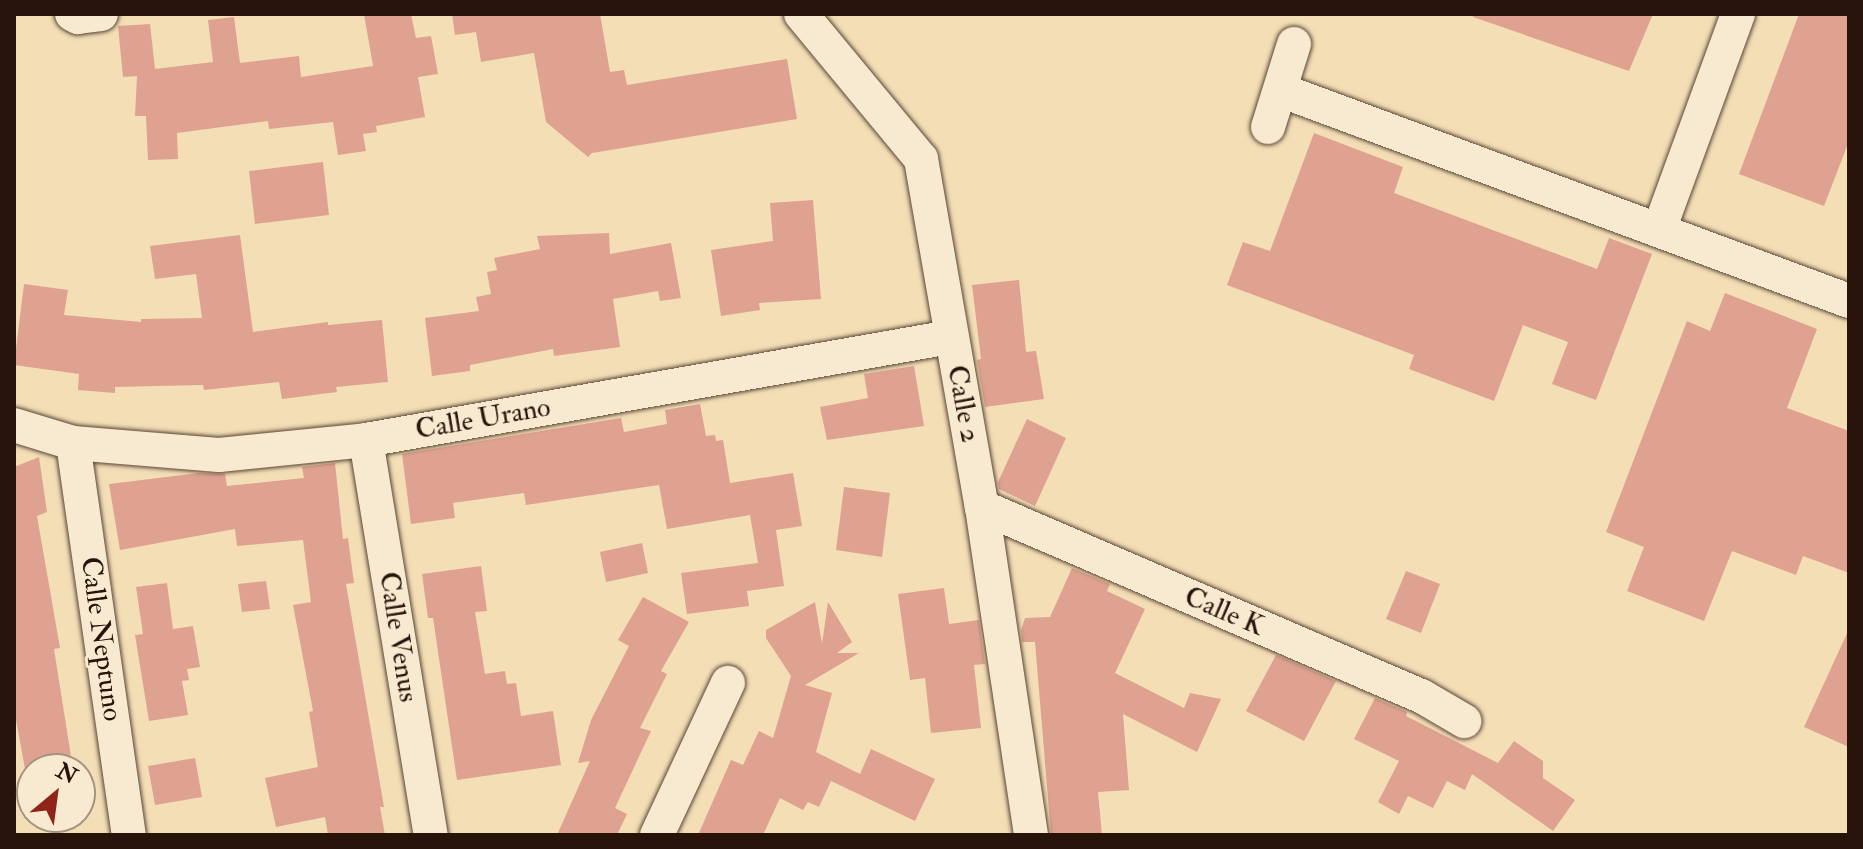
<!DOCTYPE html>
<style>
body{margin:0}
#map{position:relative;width:1863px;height:849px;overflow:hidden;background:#f3deb6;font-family:"IM FELL Double Pica",serif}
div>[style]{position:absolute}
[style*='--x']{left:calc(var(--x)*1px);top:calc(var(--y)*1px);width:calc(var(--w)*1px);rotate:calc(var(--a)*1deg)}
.building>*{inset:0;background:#dfa290}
.roads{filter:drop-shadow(0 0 2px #5b4636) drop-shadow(0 0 2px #5b4636)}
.minor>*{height:34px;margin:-17px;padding:0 17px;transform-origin:17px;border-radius:17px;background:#f7ead0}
span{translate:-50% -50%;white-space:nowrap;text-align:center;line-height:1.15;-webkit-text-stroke:6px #f7ead0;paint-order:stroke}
.street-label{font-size:28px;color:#28130b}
.frame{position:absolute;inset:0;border:16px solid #28130b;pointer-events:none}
.north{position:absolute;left:16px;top:753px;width:80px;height:80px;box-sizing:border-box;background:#f7ead0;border:2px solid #a49481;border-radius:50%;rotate:29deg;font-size:22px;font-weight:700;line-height:32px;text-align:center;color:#28130b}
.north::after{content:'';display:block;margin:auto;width:28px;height:36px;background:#8f2418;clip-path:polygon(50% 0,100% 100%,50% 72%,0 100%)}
</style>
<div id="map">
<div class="building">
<div style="clip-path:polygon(364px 14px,411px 14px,416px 38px,431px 36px,438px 74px,418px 77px,425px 117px,376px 126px,377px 132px,363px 134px,366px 151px,338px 155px,333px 122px,269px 129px,268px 121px,177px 133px,178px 159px,148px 160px,146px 116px,135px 116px,137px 76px,123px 77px,118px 26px,150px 24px,155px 69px,213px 62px,208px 20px,234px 17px,240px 63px,299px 56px,301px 77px,373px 66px)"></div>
<div style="clip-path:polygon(452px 14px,600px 14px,610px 72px,624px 70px,627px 85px,787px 59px,797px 119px,592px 153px,588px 157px,546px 122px,534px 53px,481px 62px,476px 32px,455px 35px)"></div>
<div style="clip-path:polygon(1474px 14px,1653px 14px,1629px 71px,1473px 17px)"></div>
<div style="clip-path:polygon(1799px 14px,1849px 14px,1849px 141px,1824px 206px,1739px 174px)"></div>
<div style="clip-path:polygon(1314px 133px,1403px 167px,1394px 193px,1597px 269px,1609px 238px,1652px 254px,1596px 400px,1552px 384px,1568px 342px,1523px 325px,1494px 401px,1409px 369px,1414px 355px,1227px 285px,1243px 242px,1270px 251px)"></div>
<div style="clip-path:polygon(323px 162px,329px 215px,255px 224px,249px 171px)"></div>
<div style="clip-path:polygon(813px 200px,821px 299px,759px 303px,760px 310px,721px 316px,711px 250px,773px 241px,770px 203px)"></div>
<div style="clip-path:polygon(609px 233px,610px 254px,671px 243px,681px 298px,660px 301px,658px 291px,613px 299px,620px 347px,554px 356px,553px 349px,470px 365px,470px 371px,432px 376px,425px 318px,479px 311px,476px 297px,491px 294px,487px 272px,497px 270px,494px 258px,540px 249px,537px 236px)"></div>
<div style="clip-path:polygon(240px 235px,253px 332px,328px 322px,328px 325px,382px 320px,388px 382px,336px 387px,337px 392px,282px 399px,279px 382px,204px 390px,203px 385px,115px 387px,115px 393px,78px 390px,79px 374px,14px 365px,24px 284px,68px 290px,64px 315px,141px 322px,141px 319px,202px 318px,196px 274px,155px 279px,150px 246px)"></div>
<div style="clip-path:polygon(1019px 280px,1026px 352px,1036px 351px,1044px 399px,985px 407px,977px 360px,981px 359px,972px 285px)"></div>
<div style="clip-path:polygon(1725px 293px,1817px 329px,1787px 408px,1849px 431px,1849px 573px,1803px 556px,1796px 575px,1732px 551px,1704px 621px,1627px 591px,1644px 547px,1606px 532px,1687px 321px,1710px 331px)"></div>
<div style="clip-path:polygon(914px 366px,924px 426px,827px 440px,820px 407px,868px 398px,864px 374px)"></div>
<div style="clip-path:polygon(700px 404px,706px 436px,715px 435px,716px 441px,723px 440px,730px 483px,793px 473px,802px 526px,776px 530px,784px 586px,747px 591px,749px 606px,687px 614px,681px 573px,758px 563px,750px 515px,667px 529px,659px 485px,526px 505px,524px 493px,453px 503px,455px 518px,411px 524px,402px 454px,621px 418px,624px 432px,667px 424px,665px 410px)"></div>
<div style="clip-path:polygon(1027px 419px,1066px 438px,1035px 506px,999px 489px,998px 482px)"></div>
<div style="clip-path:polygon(39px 457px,47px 512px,37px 516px,60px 648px,54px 649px,73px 769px,25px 769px,14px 709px,14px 467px)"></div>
<div style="clip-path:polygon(335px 463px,343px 539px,348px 538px,354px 583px,346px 584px,384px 807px,380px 807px,385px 835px,328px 835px,325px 817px,276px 827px,265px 778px,318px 767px,309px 712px,313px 711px,293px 605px,311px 602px,303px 540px,237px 546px,235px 529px,120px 550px,109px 484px,199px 473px,225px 474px,227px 486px,304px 478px,302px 467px)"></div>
<div style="clip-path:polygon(844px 487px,890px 493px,882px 557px,836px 550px)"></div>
<div style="clip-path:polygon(642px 543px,648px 573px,606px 582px,600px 552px)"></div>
<div style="clip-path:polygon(481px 566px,487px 611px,475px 612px,485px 674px,505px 671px,507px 684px,516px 683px,521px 716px,553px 711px,561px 765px,457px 780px,433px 618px,428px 618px,422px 574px)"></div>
<div style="clip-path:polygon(1072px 568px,1110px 584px,1107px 591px,1145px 609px,1115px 673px,1184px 708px,1190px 693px,1221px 699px,1197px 752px,1123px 714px,1129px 790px,1098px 792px,1102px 835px,1051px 835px,1035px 642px,1022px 642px,1021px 630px,1025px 618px,1050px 617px)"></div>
<div style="clip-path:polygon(1406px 571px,1440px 584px,1421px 633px,1386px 619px)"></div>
<div style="clip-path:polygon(266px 581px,270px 609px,242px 612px,238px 584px)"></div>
<div style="clip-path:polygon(167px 583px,173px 629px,193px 626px,200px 667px,187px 669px,189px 680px,182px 681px,188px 715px,149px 721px,135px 635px,143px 634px,136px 587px)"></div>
<div style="clip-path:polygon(944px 588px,949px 624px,979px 620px,985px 664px,974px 665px,981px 728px,931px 733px,925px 678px,910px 680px,898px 594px)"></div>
<div style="clip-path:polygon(643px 597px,689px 622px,661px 671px,667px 674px,640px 728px,651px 731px,615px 808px,627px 814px,617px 835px,557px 835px,590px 761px,578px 763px,591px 720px,629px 646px,618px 640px)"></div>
<div style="clip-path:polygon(815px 602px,822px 644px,828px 602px,852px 642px,837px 653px,859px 653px,805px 685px,832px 693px,816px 752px,860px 774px,871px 749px,935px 779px,915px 821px,831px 781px,819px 807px,808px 802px,803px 810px,780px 798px,763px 835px,698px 835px,731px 760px,743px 765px,759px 731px,773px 738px,791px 676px,766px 638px,766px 630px)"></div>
<div style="clip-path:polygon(1849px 629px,1849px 747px,1804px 727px)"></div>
<div style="clip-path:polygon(1276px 655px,1336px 681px,1304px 741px,1246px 711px)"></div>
<div style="clip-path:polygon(1375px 698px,1407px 712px,1406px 716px,1498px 763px,1514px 741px,1543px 761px,1543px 778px,1575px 800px,1553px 831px,1472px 774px,1465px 790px,1447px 781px,1433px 808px,1408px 796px,1399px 814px,1378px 802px,1399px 761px,1354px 739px)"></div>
<div style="clip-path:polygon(195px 758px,202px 797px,155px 805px,148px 766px)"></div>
</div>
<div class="roads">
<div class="minor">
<div style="--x:72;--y:14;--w:7;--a:27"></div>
<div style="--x:78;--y:17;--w:23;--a:-7"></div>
<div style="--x:801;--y:14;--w:188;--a:50.4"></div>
<div style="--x:921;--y:159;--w:353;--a:80.1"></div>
<div style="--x:982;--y:507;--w:332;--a:81.5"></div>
<div style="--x:1280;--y:90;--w:607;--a:20.35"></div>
<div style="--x:1268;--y:127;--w:87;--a:-72.6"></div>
<div style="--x:1659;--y:230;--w:230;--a:-69.9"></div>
<div style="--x:14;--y:425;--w:62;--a:17"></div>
<div style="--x:73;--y:443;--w:146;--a:4.7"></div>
<div style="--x:219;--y:455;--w:148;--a:-5.8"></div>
<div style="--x:366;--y:440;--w:593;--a:-10"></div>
<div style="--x:366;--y:440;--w:400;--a:80.7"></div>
<div style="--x:73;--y:443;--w:396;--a:81.9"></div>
<div style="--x:982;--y:507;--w:480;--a:23.3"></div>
<div style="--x:1423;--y:697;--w:48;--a:30.3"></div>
<div style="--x:657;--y:835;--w:168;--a:-65"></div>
</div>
</div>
<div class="street-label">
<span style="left:963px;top:404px;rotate:79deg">Calle 2</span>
<span style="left:483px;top:419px;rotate:-10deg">Calle Urano</span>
<span style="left:1224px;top:612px;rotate:23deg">Calle K</span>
<span style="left:398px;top:637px;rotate:81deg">Calle Venus</span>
<span style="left:101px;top:639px;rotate:82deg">Calle Neptuno</span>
</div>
<div class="frame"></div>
<div class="north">N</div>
</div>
